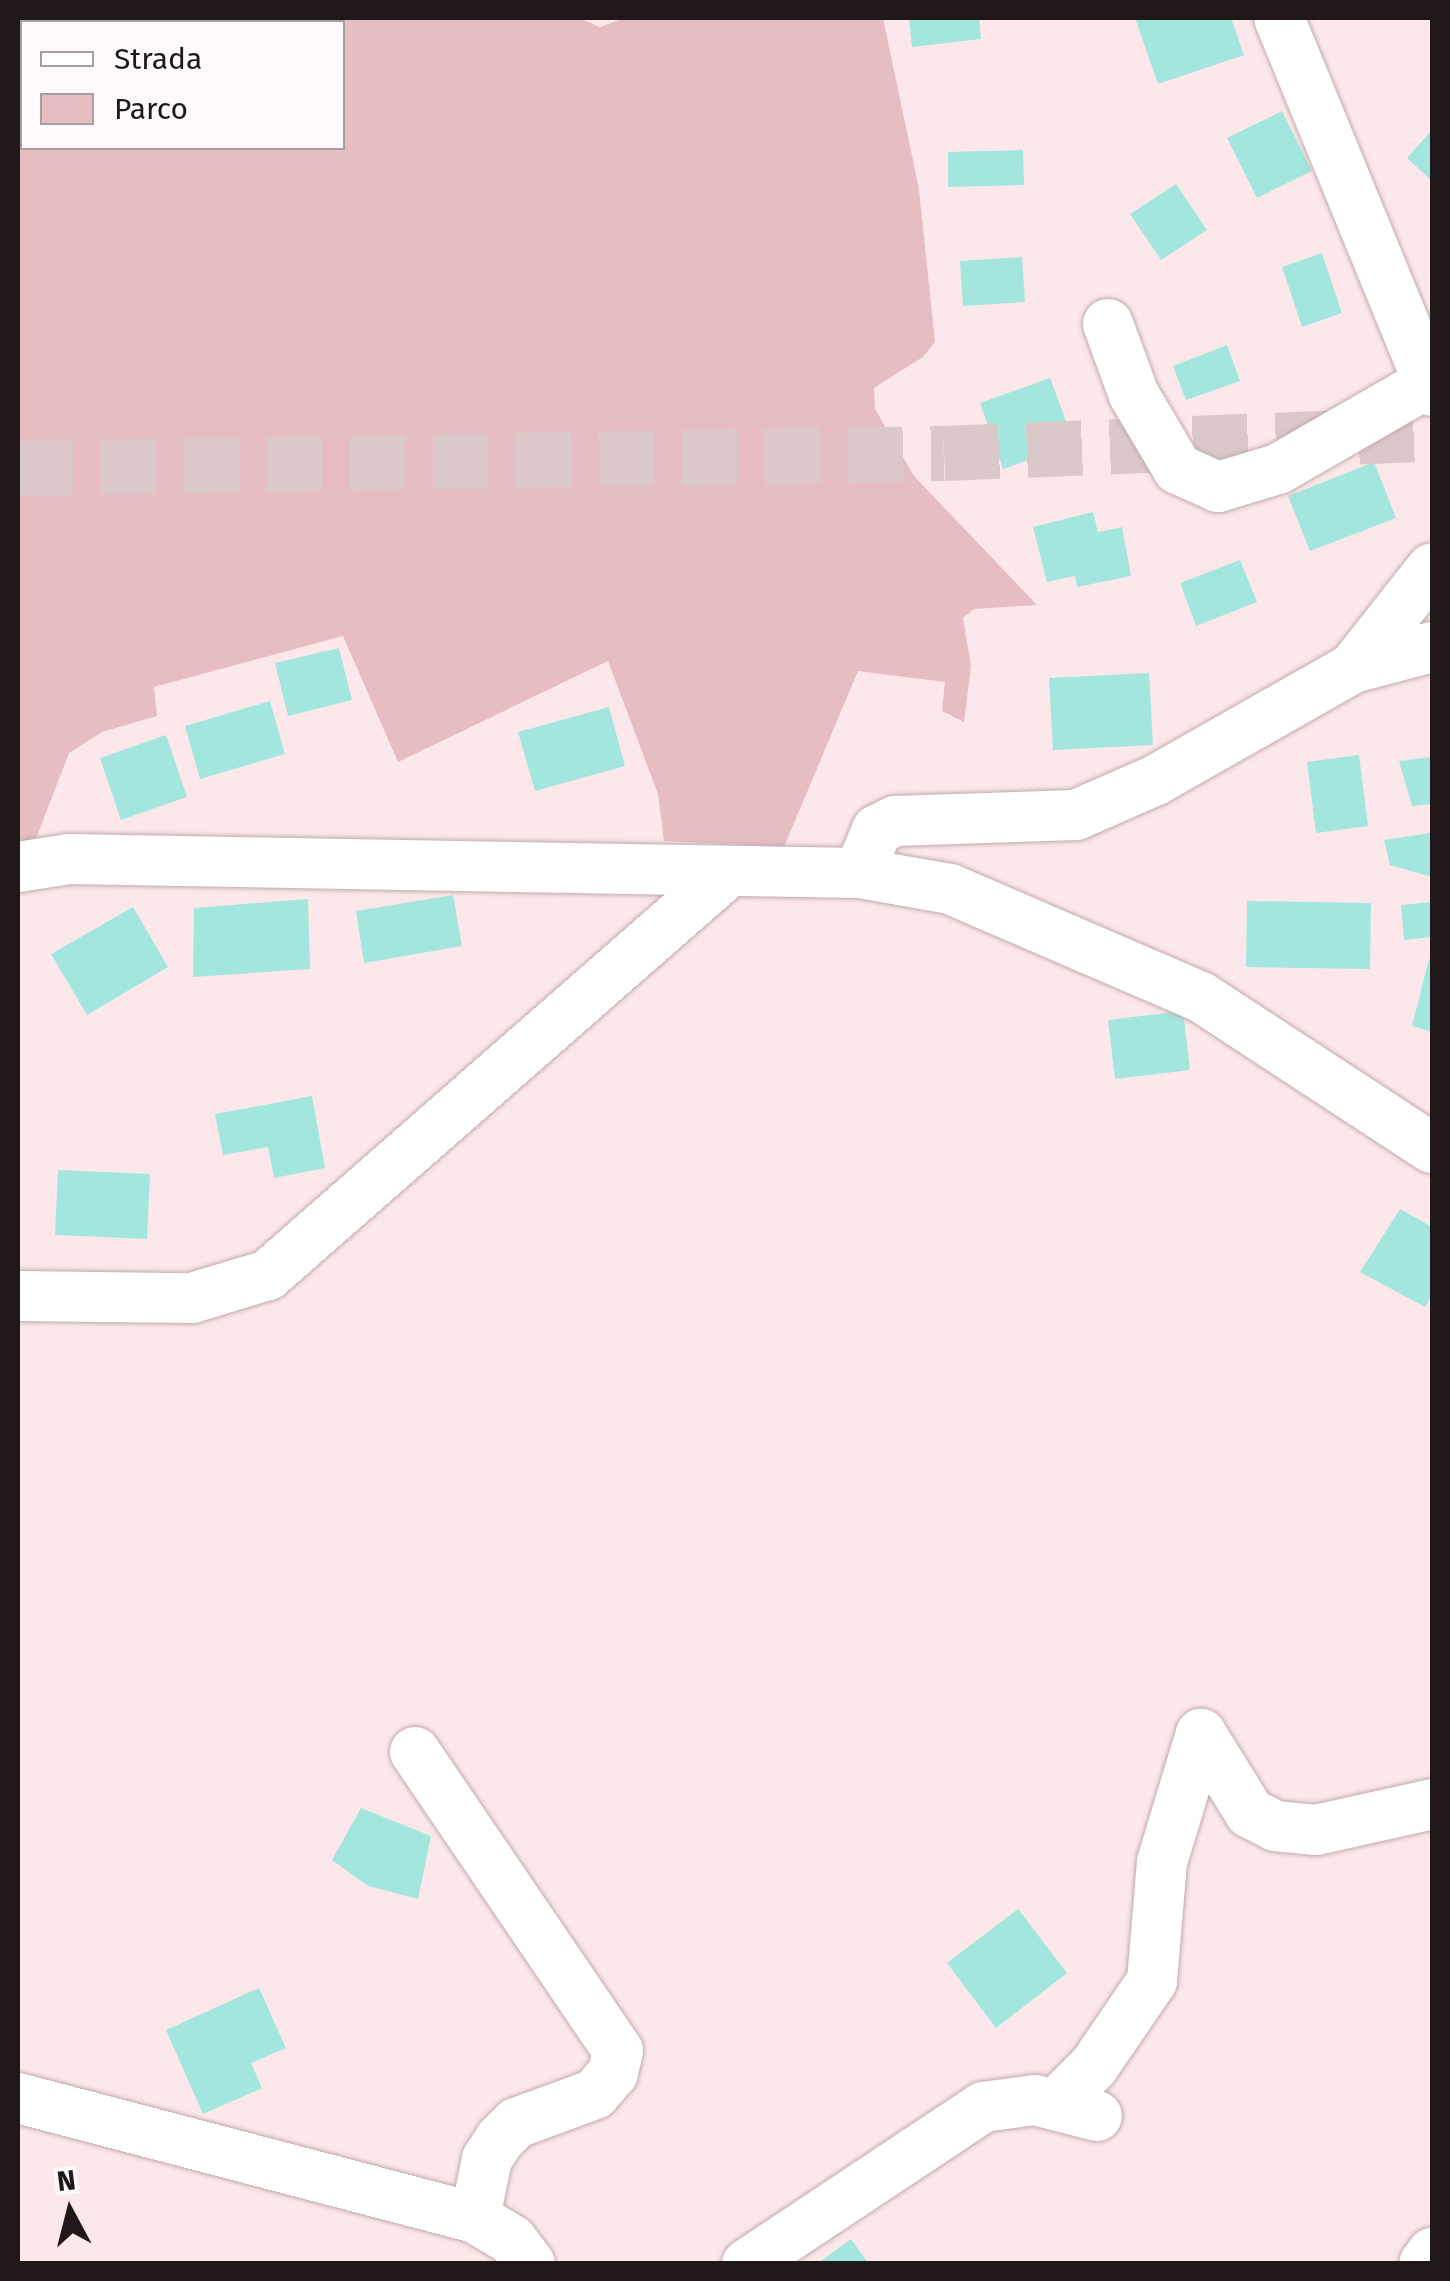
<!DOCTYPE html>
<style>
body{margin:0}
#map{position:relative;width:1450px;height:2281px;overflow:hidden;background:#fce8ea;font-family:"Fira Sans",sans-serif}
div>[style]{position:absolute}
[style*='--x']{left:calc(var(--x)*1px);top:calc(var(--y)*1px);width:calc(var(--w)*1px);rotate:calc(var(--a)*1deg)}
.green>*{inset:0;background:#e6bdc1}
.building>*{inset:0;background:#a2e6de}
.highway-tunnel>*{height:55px;margin-top:-27.5px;transform-origin:0;background:repeating-linear-gradient(90deg,#dbc9ca 0 55px,transparent 0 83px)}
.roads{filter:drop-shadow(0 0 2px #c1aaad) drop-shadow(0 0 2px #c1aaad)}
.minor>*{height:50px;margin:-25px;padding:0 25px;transform-origin:25px;border-radius:25px;background:#fff}
span{translate:-50% -50%;white-space:nowrap;text-align:center;line-height:1.15;-webkit-text-stroke:8px #fef9fa;paint-order:stroke}
.frame{position:absolute;inset:0;border:20px solid #201718;pointer-events:none}
.legend{position:absolute;left:20px;top:20px;width:325px;height:130px;box-sizing:border-box;background:#fef9fa;border:2px solid #a59fa0;margin:0;padding:12px 18px;list-style:none;font-size:30px;color:#201718}
.legend li{display:flex;align-items:center;gap:20px;height:50px}
.legend b{width:50px;border:2px solid #a59fa0}
.north{position:absolute;left:20px;top:2161px;width:100px;height:100px;-webkit-text-stroke:8px #fef9fa;paint-order:stroke;rotate:353deg;font-size:28px;font-weight:700;line-height:40px;text-align:center;color:#201718}
.north::after{content:'';display:block;margin:auto;width:35px;height:45px;background:#201718;clip-path:polygon(50% 0,100% 100%,50% 72%,0 100%)}
</style>
<div id="map">
<div class="green">
<div style="clip-path:polygon(evenodd,18px 18px,579px 18px,600px 27px,625px 18px,883px 18px,919px 189px,935px 342px,923px 357px,874px 388px,875px 409px,914px 476px,1037px 605px,974px 609px,963px 618px,971px 666px,964px 722px,942px 711px,945px 682px,858px 671px,784px 847px,664px 841px,658px 794px,608px 661px,398px 762px,343px 636px,154px 687px,157px 716px,102px 732px,69px 753px,34px 844px,18px 847px,18px 18px,22px 22px,342px 22px,342px 148px,22px 148px,22px 22px)"></div>
</div>
<div class="building">
<div style="clip-path:polygon(909px 18px,979px 18px,981px 39px,912px 47px)"></div>
<div style="clip-path:polygon(1135px 18px,1231px 18px,1244px 55px,1158px 84px)"></div>
<div style="clip-path:polygon(1282px 111px,1312px 171px,1257px 198px,1227px 138px)"></div>
<div style="clip-path:polygon(1432px 130px,1432px 181px,1407px 158px)"></div>
<div style="clip-path:polygon(1023px 150px,1024px 185px,948px 187px,948px 152px)"></div>
<div style="clip-path:polygon(1176px 184px,1207px 230px,1161px 260px,1130px 214px)"></div>
<div style="clip-path:polygon(1322px 253px,1342px 313px,1302px 327px,1282px 267px)"></div>
<div style="clip-path:polygon(1022px 257px,1025px 302px,963px 306px,960px 261px)"></div>
<div style="clip-path:polygon(1227px 345px,1240px 381px,1186px 400px,1173px 366px)"></div>
<div style="clip-path:polygon(1050px 378px,1074px 443px,1003px 469px,980px 403px)"></div>
<div style="clip-path:polygon(1374px 462px,1396px 518px,1310px 551px,1288px 496px)"></div>
<div style="clip-path:polygon(1093px 512px,1098px 532px,1122px 527px,1131px 576px,1077px 587px,1075px 576px,1047px 582px,1033px 527px)"></div>
<div style="clip-path:polygon(1240px 560px,1257px 602px,1196px 626px,1180px 583px)"></div>
<div style="clip-path:polygon(339px 648px,352px 700px,288px 716px,275px 663px)"></div>
<div style="clip-path:polygon(1149px 673px,1153px 745px,1053px 750px,1049px 678px)"></div>
<div style="clip-path:polygon(270px 701px,285px 754px,200px 779px,185px 726px)"></div>
<div style="clip-path:polygon(609px 707px,625px 766px,535px 791px,518px 732px)"></div>
<div style="clip-path:polygon(166px 735px,187px 797px,121px 820px,100px 758px)"></div>
<div style="clip-path:polygon(1359px 755px,1368px 826px,1316px 833px,1307px 762px)"></div>
<div style="clip-path:polygon(1432px 757px,1432px 804px,1412px 806px,1399px 761px)"></div>
<div style="clip-path:polygon(1430px 833px,1432px 877px,1390px 865px,1384px 840px)"></div>
<div style="clip-path:polygon(453px 895px,462px 946px,364px 963px,356px 911px)"></div>
<div style="clip-path:polygon(308px 899px,310px 969px,193px 977px,194px 908px)"></div>
<div style="clip-path:polygon(1247px 901px,1371px 903px,1370px 969px,1246px 967px)"></div>
<div style="clip-path:polygon(1432px 902px,1432px 937px,1404px 940px,1401px 905px)"></div>
<div style="clip-path:polygon(133px 907px,168px 967px,87px 1015px,51px 954px)"></div>
<div style="clip-path:polygon(1429px 959px,1432px 960px,1432px 1032px,1412px 1026px)"></div>
<div style="clip-path:polygon(1183px 1011px,1190px 1070px,1115px 1079px,1108px 1020px)"></div>
<div style="clip-path:polygon(312px 1096px,325px 1168px,274px 1178px,268px 1147px,223px 1155px,215px 1114px)"></div>
<div style="clip-path:polygon(58px 1170px,150px 1174px,147px 1239px,55px 1235px)"></div>
<div style="clip-path:polygon(1400px 1209px,1432px 1227px,1432px 1294px,1425px 1307px,1360px 1272px)"></div>
<div style="clip-path:polygon(361px 1808px,431px 1836px,418px 1899px,368px 1886px,332px 1860px)"></div>
<div style="clip-path:polygon(1018px 1909px,1067px 1973px,996px 2028px,947px 1963px)"></div>
<div style="clip-path:polygon(259px 1988px,286px 2048px,251px 2063px,262px 2088px,203px 2114px,166px 2030px)"></div>
<div style="clip-path:polygon(851px 2239px,869px 2264px,817px 2264px)"></div>
</div>
<div class="highway-tunnel">
<div style="--x:18;--y:468;--w:926;--a:-0.93"></div>
<div style="--x:944;--y:453;--w:488;--a:-2.3"></div>
</div>
<div class="roads">
<div class="minor">
<div style="--x:1279;--y:18;--w:403;--a:67.7"></div>
<div style="--x:1108;--y:324;--w:76;--a:69.9"></div>
<div style="--x:1134;--y:395;--w:86;--a:59.3"></div>
<div style="--x:1178;--y:469;--w:44;--a:24.2"></div>
<div style="--x:1218;--y:487;--w:63;--a:-16.7"></div>
<div style="--x:1278;--y:469;--w:174;--a:-29.9"></div>
<div style="--x:1353;--y:668;--w:82;--a:-14.9"></div>
<div style="--x:18;--y:867;--w:52;--a:-8.9"></div>
<div style="--x:69;--y:859;--w:790;--a:1.02"></div>
<div style="--x:859;--y:873;--w:92;--a:10"></div>
<div style="--x:950;--y:889;--w:273;--a:23.3"></div>
<div style="--x:1201;--y:997;--w:276;--a:33.2"></div>
<div style="--x:859;--y:873;--w:47;--a:-67.3"></div>
<div style="--x:877;--y:830;--w:20;--a:-27"></div>
<div style="--x:895;--y:821;--w:181;--a:-1.9"></div>
<div style="--x:1076;--y:815;--w:87;--a:-23.6"></div>
<div style="--x:1156;--y:780;--w:227;--a:-29.6"></div>
<div style="--x:1353;--y:668;--w:127;--a:-51.7"></div>
<div style="--x:18;--y:1296;--w:174;--a:0.7"></div>
<div style="--x:192;--y:1298;--w:79;--a:-16.8"></div>
<div style="--x:268;--y:1275;--w:609;--a:-41.2"></div>
<div style="--x:1201;--y:1734;--w:93;--a:58.2"></div>
<div style="--x:1250;--y:1813;--w:28;--a:27"></div>
<div style="--x:1275;--y:1826;--w:41;--a:5.6"></div>
<div style="--x:1316;--y:1830;--w:119;--a:-12.6"></div>
<div style="--x:415;--y:1752;--w:361;--a:55.8"></div>
<div style="--x:618;--y:2051;--w:23;--a:103"></div>
<div style="--x:613;--y:2073;--w:28;--a:131"></div>
<div style="--x:595;--y:2094;--w:84;--a:159.8"></div>
<div style="--x:516;--y:2123;--w:23;--a:135"></div>
<div style="--x:500;--y:2139;--w:24;--a:123"></div>
<div style="--x:487;--y:2159;--w:60;--a:101.5"></div>
<div style="--x:18;--y:2098;--w:472;--a:14.7"></div>
<div style="--x:475;--y:2218;--w:43;--a:30.7"></div>
<div style="--x:512;--y:2240;--w:30;--a:53"></div>
<div style="--x:1057;--y:2103;--w:52;--a:-45"></div>
<div style="--x:1094;--y:2066;--w:103;--a:-55.7"></div>
<div style="--x:1152;--y:1981;--w:119;--a:-85.2"></div>
<div style="--x:1162;--y:1862;--w:134;--a:-73.1"></div>
<div style="--x:747;--y:2264;--w:283;--a:-33.6"></div>
<div style="--x:983;--y:2107;--w:52;--a:-7.7"></div>
<div style="--x:1035;--y:2100;--w:64;--a:14.5"></div>
<div style="--x:1424;--y:2264;--w:14;--a:-54"></div>
</div>
</div>
<div class="frame"></div>
<ul class="legend">
<li><b style="height:12px;background:#fff"></b>Strada</li>
<li><b style="height:28px;background:#e6bdc1"></b>Parco</li>
</ul>
<div class="north">N</div>
</div>
